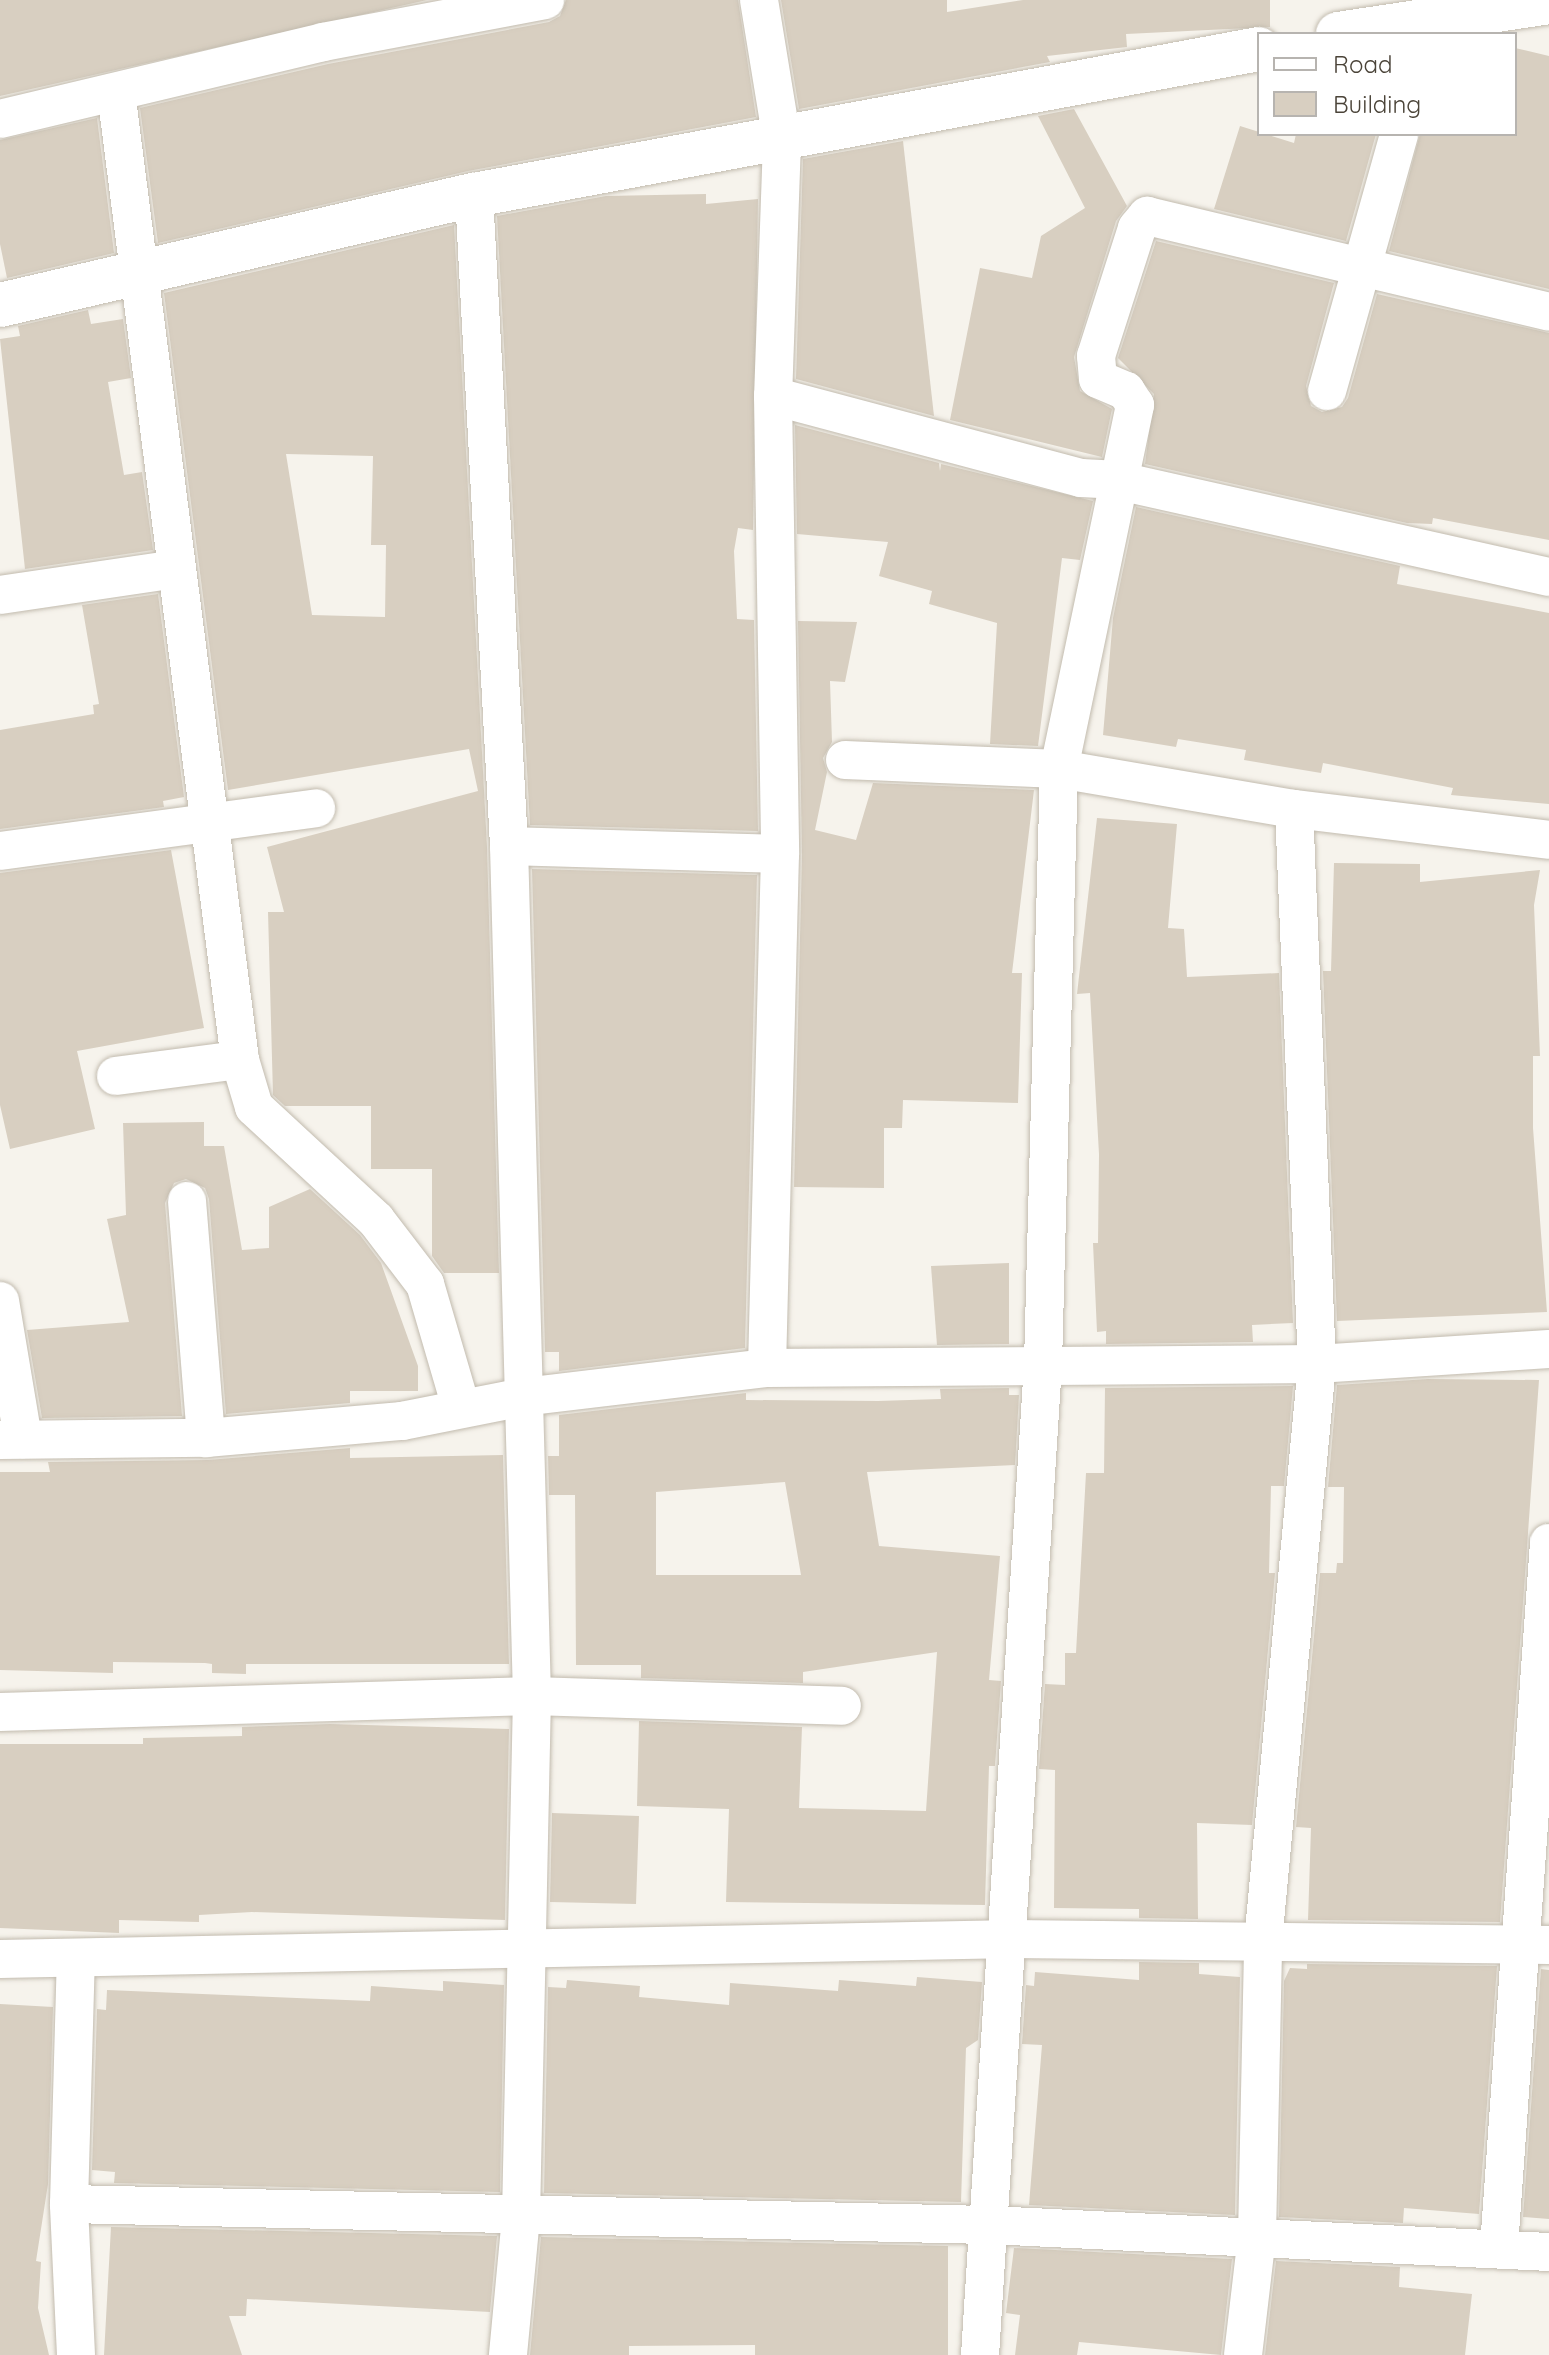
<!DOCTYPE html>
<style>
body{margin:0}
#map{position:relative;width:1549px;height:2355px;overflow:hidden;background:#f6f3ec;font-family:Quicksand,sans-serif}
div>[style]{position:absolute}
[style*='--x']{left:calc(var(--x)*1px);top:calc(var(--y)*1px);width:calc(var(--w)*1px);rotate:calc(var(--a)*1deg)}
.building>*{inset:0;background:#d8cfc1}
.roads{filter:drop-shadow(0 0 2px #c2bbae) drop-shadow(0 0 2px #c2bbae)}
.minor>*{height:38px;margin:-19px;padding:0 19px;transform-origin:19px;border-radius:19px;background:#fff}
.tertiary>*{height:44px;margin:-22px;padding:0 22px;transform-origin:22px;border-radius:22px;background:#fff}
span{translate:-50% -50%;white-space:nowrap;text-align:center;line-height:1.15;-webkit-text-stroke:7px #fff;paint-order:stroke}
.legend{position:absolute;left:1257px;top:32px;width:260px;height:104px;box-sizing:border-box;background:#fff;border:2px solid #b7b4b0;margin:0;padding:10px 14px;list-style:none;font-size:24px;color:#4b4439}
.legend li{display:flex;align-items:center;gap:16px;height:40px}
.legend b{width:40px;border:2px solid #b7b4b0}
</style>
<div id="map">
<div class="building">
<div style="clip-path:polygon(0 0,427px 0,0 96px)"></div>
<div style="clip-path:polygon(566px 0,738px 0,756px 117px,468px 171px,158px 243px,140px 108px,328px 64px,549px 22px,560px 16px)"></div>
<div style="clip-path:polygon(781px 0,947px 0,947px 12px,1023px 0,1270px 0,1270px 27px,1126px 34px,1127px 47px,1047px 56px,1050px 62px,799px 109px)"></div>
<div style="clip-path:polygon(1515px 48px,1549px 56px,1549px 289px,1389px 251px,1420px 134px,1515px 134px)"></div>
<div style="clip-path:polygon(1074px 109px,1127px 206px,1116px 221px,1074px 357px,1080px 391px,1112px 409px,1102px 457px,950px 420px,980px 268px,1032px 278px,1041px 236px,1085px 208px,1038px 116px)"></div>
<div style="clip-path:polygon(97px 118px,114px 253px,7px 278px,0 244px,0 140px)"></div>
<div style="clip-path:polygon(1240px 126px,1294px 143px,1296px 134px,1376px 134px,1346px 241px,1214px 209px)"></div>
<div style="clip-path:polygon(903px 141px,934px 416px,796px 379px,803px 159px)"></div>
<div style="clip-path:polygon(706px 194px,706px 204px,758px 199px,753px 530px,738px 528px,734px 551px,737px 619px,754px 620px,758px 831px,530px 825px,497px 216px,606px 196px)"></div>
<div style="clip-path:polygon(evenodd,454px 225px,487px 847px,499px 1273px,444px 1273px,432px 1256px,432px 1169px,371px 1169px,371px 1106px,285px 1106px,273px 1095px,268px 912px,284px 912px,267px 847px,478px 791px,469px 749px,228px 790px,164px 293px,454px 225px,286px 454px,373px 456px,371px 545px,386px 545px,385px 617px,312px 615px,286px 454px)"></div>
<div style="clip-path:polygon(1156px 241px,1334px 283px,1306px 386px,1311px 406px,1322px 412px,1342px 407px,1348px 398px,1377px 294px,1549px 333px,1549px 540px,1433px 518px,1432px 524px,1407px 523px,1145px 464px,1154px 394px,1118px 358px)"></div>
<div style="clip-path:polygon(88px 310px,91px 324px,123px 319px,131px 378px,108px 382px,124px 475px,142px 472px,153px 550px,25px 569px,0 339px,20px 336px,18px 326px)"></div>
<div style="clip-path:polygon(795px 425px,939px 463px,940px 471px,941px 464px,1093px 501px,1080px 560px,1062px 558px,1038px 746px,990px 744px,997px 623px,929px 604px,932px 591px,879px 576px,888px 542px,797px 534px)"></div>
<div style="clip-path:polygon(1136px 507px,1400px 566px,1397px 584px,1549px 613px,1549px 804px,1451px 795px,1453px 788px,1323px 763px,1321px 773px,1244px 760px,1246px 750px,1178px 739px,1176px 747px,1103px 735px,1113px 618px)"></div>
<div style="clip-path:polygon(158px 594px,184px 797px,163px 801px,164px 807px,0 829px,0 730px,94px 714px,93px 705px,99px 704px,82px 605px)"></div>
<div style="clip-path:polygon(798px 621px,857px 622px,845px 682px,830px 681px,832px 742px,823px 758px,827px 772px,815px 830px,856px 840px,873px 783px,1034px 790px,1012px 973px,1022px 973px,1018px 1103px,903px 1100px,902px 1128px,884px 1128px,884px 1188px,794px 1187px,802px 855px)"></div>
<div style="clip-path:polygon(1097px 818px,1177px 824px,1168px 928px,1184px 929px,1187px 977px,1279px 973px,1293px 1323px,1252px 1325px,1253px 1342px,1106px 1344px,1106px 1331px,1097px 1332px,1093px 1243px,1098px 1243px,1099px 1154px,1090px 993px,1077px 994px)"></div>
<div style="clip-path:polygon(171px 850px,204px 1028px,77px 1051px,95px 1129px,10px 1149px,0 1105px,0 873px)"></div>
<div style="clip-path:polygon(1334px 863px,1420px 864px,1420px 882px,1540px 870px,1534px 905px,1540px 1056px,1533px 1056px,1533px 1128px,1547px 1312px,1337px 1321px,1323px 971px,1331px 971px)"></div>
<div style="clip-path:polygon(532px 869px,757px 875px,745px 1348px,559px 1371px,559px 1352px,545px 1352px)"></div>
<div style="clip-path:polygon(204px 1122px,204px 1146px,224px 1146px,242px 1250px,269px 1248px,269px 1207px,310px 1189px,360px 1235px,381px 1263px,418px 1366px,418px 1391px,350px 1391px,350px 1403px,226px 1414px,209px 1199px,205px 1188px,186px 1179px,174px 1183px,165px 1203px,182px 1416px,42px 1418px,27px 1330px,129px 1322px,107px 1219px,126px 1215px,123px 1123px)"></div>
<div style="clip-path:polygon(1009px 1263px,1009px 1344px,937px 1345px,931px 1266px)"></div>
<div style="clip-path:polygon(1428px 1379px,1539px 1380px,1500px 1922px,1308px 1920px,1311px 1828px,1296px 1827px,1320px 1573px,1336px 1573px,1337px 1563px,1343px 1563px,1344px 1487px,1328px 1487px,1337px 1385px)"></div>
<div style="clip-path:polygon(1293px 1386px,1284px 1486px,1271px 1486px,1269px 1573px,1275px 1573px,1252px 1825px,1197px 1823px,1198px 1919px,1139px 1918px,1139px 1909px,1054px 1908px,1055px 1770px,1039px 1769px,1045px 1684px,1065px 1685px,1065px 1653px,1076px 1653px,1086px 1473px,1104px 1473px,1105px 1388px)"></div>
<div style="clip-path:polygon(evenodd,1009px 1388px,1009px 1395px,1019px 1395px,1015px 1465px,867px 1472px,879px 1546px,1000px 1556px,989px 1680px,1001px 1681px,995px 1766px,989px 1766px,985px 1905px,726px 1902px,729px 1809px,637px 1806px,639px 1721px,802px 1727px,799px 1808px,926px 1811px,937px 1652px,803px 1672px,803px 1683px,641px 1678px,641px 1665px,576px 1665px,575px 1495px,549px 1495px,548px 1456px,559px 1456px,559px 1415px,746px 1393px,746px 1400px,878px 1401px,941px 1399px,940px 1389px,1009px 1388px,785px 1482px,801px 1575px,656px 1575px,656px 1492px,785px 1482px)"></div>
<div style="clip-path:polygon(350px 1448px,350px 1458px,503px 1455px,509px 1664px,246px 1664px,246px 1674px,212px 1673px,212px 1664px,205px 1663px,113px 1662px,113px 1673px,0 1670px,0 1472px,50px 1472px,48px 1462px,208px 1460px)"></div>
<div style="clip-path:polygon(330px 1724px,509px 1729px,505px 1920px,252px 1912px,199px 1915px,199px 1922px,119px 1920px,119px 1933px,0 1928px,0 1744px,143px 1744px,143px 1738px,242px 1736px,242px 1727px)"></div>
<div style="clip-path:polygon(552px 1813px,639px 1816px,636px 1904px,550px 1902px)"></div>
<div style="clip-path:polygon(1139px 1962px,1199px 1963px,1199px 1974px,1240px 1977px,1235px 2215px,1029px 2205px,1042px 2045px,1022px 2044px,1026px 1985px,1034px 1986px,1035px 1972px,1139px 1980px)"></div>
<div style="clip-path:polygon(1307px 1964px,1497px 1966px,1479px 2214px,1404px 2208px,1403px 2223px,1279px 2217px,1284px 1981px,1290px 1968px,1307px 1969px)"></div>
<div style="clip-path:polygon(1541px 1969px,1549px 1970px,1549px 2219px,1523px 2217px)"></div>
<div style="clip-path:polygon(917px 1977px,982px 1982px,978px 2040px,966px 2048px,961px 2202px,544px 2193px,548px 1987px,566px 1988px,567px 1980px,640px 1986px,639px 1997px,729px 2005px,730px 1983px,838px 1991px,839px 1980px,916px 1986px)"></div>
<div style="clip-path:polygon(443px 1981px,504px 1985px,500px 2192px,114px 2183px,115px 2172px,92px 2170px,97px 2009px,106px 2010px,107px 1990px,370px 2001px,371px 1986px,443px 1991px)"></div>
<div style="clip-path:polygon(0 2004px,53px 2007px,48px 2184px,36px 2261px,41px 2262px,38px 2308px,49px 2355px,0 2355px)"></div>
<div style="clip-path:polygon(111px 2227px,497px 2236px,490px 2312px,247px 2299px,246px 2316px,229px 2316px,242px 2355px,104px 2355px)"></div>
<div style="clip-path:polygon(541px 2237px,948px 2246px,948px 2355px,755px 2355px,755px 2345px,629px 2346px,629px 2355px,530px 2355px)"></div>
<div style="clip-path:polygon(1014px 2248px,1232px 2259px,1221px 2355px,1079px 2342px,1077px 2355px,1015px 2355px,1020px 2315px,1006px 2313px)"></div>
<div style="clip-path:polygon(1276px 2261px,1400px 2267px,1399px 2287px,1472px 2294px,1465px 2355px,1265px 2355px)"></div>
</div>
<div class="roads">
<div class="minor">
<div style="--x:759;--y:0;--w:143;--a:80.7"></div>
<div style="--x:782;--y:141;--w:255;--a:92"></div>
<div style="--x:773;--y:396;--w:458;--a:89.1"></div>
<div style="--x:780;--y:854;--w:514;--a:91.45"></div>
<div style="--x:116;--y:92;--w:976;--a:82.7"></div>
<div style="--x:240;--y:1060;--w:49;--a:73.4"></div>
<div style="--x:254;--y:1107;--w:166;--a:42.8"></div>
<div style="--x:376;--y:1220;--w:81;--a:52.6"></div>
<div style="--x:425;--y:1284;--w:128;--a:73.7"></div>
<div style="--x:0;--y:119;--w:332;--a:-13.4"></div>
<div style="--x:323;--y:42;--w:226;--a:-10.7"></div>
<div style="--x:474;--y:195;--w:652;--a:86.92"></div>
<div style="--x:509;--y:846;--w:850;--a:88.45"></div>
<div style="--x:532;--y:1696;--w:521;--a:91.21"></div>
<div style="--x:521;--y:2217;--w:139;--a:95.4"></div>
<div style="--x:1327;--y:391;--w:267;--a:-74.3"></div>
<div style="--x:773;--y:396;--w:319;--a:14.9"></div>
<div style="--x:1081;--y:478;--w:34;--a:3"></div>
<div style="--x:1115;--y:480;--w:445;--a:12.6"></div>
<div style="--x:0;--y:595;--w:178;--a:-8.4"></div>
<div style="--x:845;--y:760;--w:214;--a:2.4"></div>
<div style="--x:1059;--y:769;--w:238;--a:9.7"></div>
<div style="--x:1294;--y:809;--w:257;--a:6.9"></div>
<div style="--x:509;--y:846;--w:271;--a:1.7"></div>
<div style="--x:0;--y:851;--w:319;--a:-7.7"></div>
<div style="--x:116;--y:1076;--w:125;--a:-7.4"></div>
<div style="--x:187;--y:1201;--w:238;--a:85.4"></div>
<div style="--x:0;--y:1301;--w:140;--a:80.5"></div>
<div style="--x:0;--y:1440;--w:206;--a:-0.6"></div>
<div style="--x:206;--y:1438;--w:197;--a:-5"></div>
<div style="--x:402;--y:1421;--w:123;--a:-11.2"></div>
<div style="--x:523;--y:1397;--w:246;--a:-6.8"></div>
<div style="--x:767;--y:1368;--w:550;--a:-0.42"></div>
<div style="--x:1317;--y:1364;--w:232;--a:-3.7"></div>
<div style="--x:0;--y:1712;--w:532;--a:-1.72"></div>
<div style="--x:532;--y:1696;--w:310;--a:1.8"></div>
<div style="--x:0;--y:1959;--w:1011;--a:-1.13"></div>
<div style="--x:1011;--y:1939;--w:538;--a:0.64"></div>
<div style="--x:69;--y:2204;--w:920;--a:1.31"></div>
<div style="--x:989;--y:2225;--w:561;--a:2.76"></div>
<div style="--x:1499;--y:2247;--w:706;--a:-85.94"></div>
<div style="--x:76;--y:2355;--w:151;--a:-92.7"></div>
<div style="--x:69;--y:2204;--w:246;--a:-88.4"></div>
<div style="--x:980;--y:2355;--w:993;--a:-86.36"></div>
<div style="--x:1043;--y:1364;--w:595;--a:-88.46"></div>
<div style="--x:1059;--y:769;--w:372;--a:-78.2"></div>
<div style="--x:1135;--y:405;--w:17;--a:-123"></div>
<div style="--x:1126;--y:391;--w:30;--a:-157"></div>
<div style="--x:1098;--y:379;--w:23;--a:-95"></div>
<div style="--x:1096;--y:356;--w:134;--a:-72.2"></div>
<div style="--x:1137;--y:228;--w:16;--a:-50"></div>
<div style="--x:1147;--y:216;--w:413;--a:13.4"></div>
<div style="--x:1243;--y:2355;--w:120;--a:-83.3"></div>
<div style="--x:1257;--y:2236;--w:294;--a:-88.8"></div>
<div style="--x:1263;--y:1942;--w:581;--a:-84.66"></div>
<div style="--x:1317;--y:1364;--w:555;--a:-92.37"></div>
</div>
<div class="tertiary">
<div style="--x:1338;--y:34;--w:213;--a:-8.6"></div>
<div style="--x:0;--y:305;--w:487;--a:-13.1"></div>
<div style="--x:474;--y:195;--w:798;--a:-10.54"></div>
</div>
</div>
<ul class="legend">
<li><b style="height:10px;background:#fff"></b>Road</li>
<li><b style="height:22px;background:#d8cfc1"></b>Building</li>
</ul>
</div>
